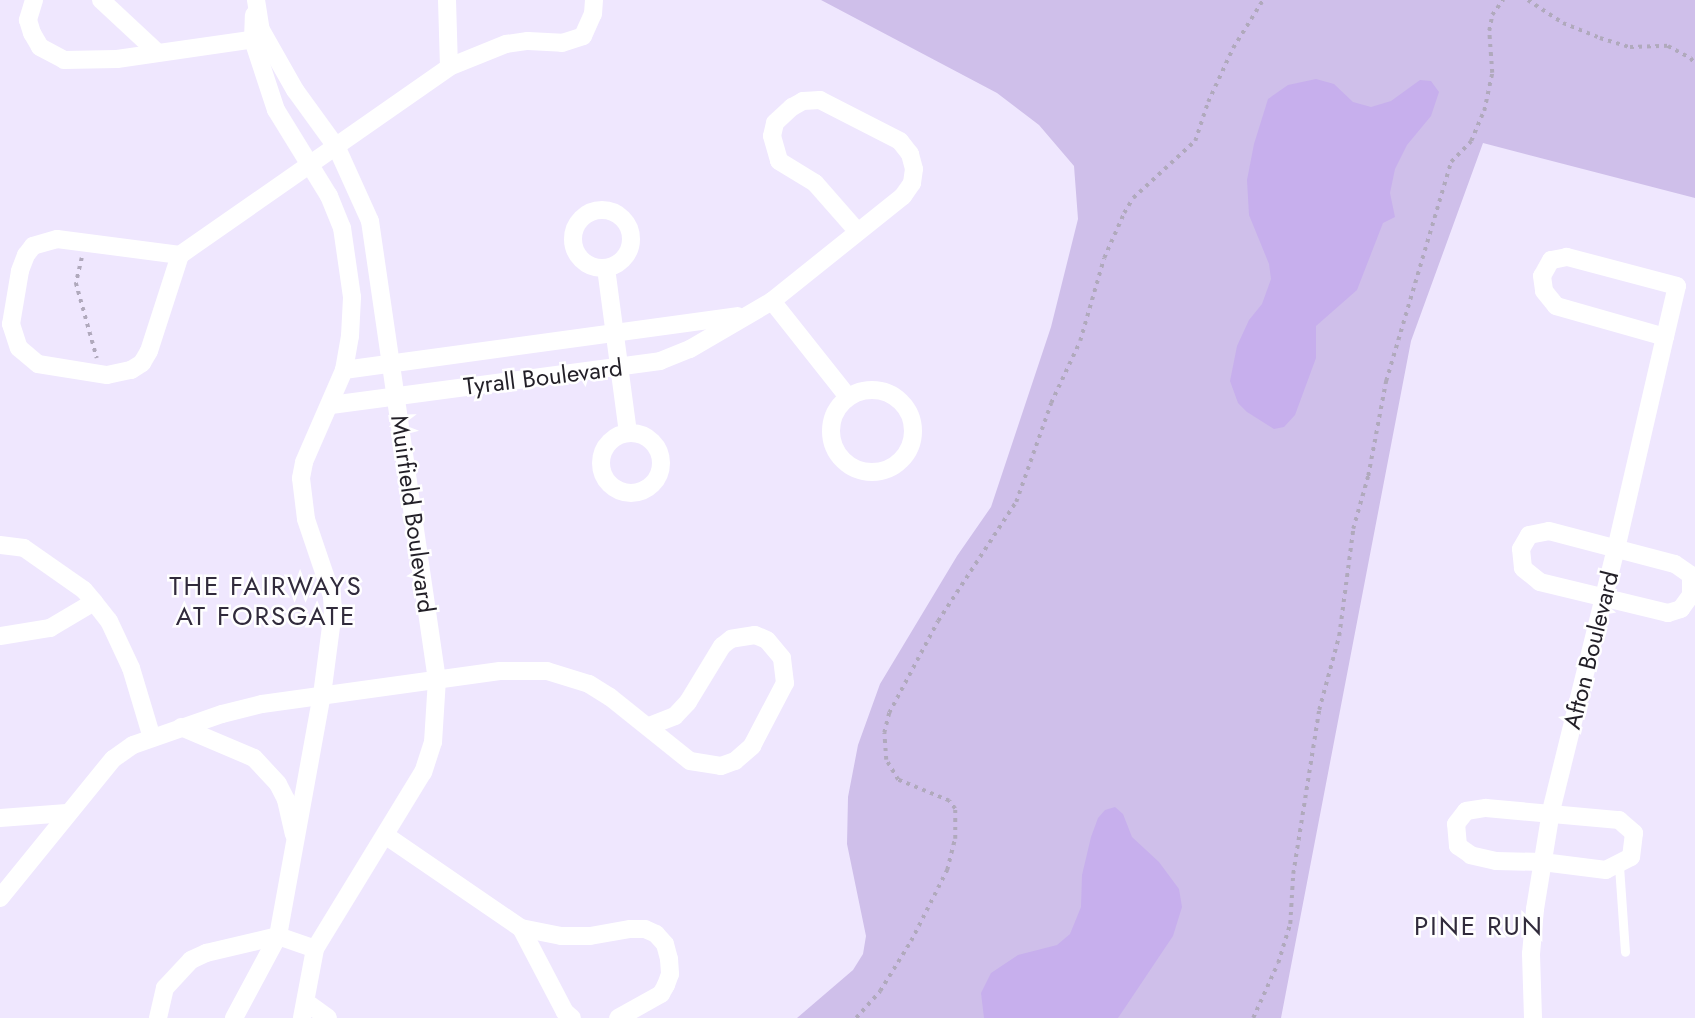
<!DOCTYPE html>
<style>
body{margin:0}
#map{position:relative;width:1695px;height:1018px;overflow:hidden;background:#efe7fe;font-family:Jost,sans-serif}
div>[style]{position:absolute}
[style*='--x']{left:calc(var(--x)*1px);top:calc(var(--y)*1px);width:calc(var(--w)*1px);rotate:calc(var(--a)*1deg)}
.green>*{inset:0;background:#cfbfea}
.water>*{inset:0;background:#c7afed}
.path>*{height:3.5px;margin-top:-1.75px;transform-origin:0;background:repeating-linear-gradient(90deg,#b0a9bc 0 3.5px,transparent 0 8.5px)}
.service>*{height:9px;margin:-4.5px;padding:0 4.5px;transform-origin:4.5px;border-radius:4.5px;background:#fff}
.minor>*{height:18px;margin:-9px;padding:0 9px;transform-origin:9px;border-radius:9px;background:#fff}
.minor>.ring{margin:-9px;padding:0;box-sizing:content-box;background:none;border:18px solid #fff;border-radius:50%}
span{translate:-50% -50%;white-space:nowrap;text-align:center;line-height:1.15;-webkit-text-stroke:5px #fff;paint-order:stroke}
.street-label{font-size:24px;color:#221f27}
.neighbourhood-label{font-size:26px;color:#312b3c;letter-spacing:2px}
</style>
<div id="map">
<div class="green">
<div style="clip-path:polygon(821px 0,1695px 0,1695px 198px,1483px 143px,1411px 341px,1281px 1018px,797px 1018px,853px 970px,863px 954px,866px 936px,847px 844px,848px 797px,858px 745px,880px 684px,957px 556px,991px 507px,1051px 327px,1078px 219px,1074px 166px,1039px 125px,997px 93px)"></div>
</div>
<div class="water">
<div style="clip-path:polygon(1316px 79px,1334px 84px,1353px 102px,1371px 107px,1391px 101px,1420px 80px,1431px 81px,1439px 92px,1431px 116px,1407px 145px,1395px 169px,1390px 193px,1395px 217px,1383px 223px,1357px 290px,1316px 326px,1316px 358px,1295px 415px,1284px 427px,1274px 429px,1247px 412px,1238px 403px,1230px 381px,1237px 346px,1249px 320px,1262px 304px,1271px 279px,1269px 264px,1249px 215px,1247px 180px,1254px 144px,1268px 99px,1288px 85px)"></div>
<div style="clip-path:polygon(1115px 807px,1123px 814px,1132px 837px,1159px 862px,1179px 889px,1182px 907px,1173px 936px,1118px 1018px,984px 1018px,981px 993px,991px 973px,1018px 955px,1057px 945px,1070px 934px,1081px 907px,1082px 875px,1091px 837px,1098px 818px,1105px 810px)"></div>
</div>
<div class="path">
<div style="--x:1528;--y:0;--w:42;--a:33.3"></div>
<div style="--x:1563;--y:23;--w:40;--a:22"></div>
<div style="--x:1600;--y:38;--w:31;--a:17"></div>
<div style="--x:1630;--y:47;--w:38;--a:-2"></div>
<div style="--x:1668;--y:46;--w:26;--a:28"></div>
<div style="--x:1691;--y:58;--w:8;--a:60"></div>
<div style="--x:82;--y:258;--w:26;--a:103"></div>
<div style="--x:76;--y:283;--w:78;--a:74.4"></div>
<div style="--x:856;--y:1018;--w:36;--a:-48"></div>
<div style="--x:880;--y:991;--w:59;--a:-58.2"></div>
<div style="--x:911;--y:941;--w:80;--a:-63.1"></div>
<div style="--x:947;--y:870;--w:32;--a:-76"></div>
<div style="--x:955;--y:839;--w:30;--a:-90"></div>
<div style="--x:955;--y:809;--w:10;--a:-127"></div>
<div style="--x:949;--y:801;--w:55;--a:-157.6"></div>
<div style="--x:898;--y:780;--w:23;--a:-121"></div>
<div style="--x:886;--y:760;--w:27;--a:-94"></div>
<div style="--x:884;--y:733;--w:21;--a:-76"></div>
<div style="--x:889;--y:713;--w:104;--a:-62"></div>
<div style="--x:938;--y:621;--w:142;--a:-56.8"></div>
<div style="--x:1016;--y:502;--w:105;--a:-70.5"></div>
<div style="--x:1051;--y:403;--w:68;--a:-64.9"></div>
<div style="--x:1080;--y:341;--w:86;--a:-73.9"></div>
<div style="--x:1104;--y:258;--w:49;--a:-66"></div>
<div style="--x:1124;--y:213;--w:17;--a:-59"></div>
<div style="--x:1133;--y:198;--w:84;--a:-42.6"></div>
<div style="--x:1195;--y:141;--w:41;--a:-71.6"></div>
<div style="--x:1208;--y:102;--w:60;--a:-65.2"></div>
<div style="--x:1233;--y:48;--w:57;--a:-58"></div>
<div style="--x:1253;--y:1018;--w:60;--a:-65.6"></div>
<div style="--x:1278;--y:963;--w:41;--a:-72.9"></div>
<div style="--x:1290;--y:924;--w:50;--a:-86.6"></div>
<div style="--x:1293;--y:874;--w:166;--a:-81"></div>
<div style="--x:1319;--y:710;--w:77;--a:-74.9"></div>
<div style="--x:1339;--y:636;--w:108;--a:-82.5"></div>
<div style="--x:1353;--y:529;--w:55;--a:-74.2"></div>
<div style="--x:1368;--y:476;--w:97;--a:-79.3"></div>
<div style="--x:1386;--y:381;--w:228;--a:-73.5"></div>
<div style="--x:1451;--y:162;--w:29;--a:-46"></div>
<div style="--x:1471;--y:141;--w:33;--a:-67"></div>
<div style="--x:1484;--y:111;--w:39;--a:-78"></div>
<div style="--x:1492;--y:73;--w:42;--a:-94.1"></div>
<div style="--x:1489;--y:31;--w:16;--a:-79"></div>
<div style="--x:1492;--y:15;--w:19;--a:-54"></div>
</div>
<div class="service">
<div style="--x:1619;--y:866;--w:86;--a:86"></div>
</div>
<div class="minor">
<div style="--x:34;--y:0;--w:21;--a:107"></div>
<div style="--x:28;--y:20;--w:14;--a:73"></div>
<div style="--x:32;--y:33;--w:16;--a:60"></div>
<div style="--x:40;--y:47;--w:27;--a:28"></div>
<div style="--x:64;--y:60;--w:53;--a:-1.1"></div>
<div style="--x:117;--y:59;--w:148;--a:-8.2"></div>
<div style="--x:101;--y:0;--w:76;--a:42.9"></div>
<div style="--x:256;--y:0;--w:30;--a:81"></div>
<div style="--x:261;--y:30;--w:69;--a:60.5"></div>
<div style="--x:295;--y:90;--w:72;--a:54.1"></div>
<div style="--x:337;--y:148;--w:80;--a:65.7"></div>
<div style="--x:370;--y:221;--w:463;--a:81.7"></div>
<div style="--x:437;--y:679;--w:63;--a:93.6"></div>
<div style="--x:433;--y:742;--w:32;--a:108"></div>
<div style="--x:423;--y:772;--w:207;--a:121.4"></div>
<div style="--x:315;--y:949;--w:70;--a:100.7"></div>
<div style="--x:447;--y:0;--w:67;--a:88.3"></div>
<div class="ring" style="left:573px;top:210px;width:40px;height:40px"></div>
<div style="--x:180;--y:255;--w:124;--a:-172.6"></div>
<div style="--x:57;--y:239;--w:25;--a:164"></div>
<div style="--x:33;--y:246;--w:11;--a:128"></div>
<div style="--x:26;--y:255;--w:17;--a:111"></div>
<div style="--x:20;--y:271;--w:54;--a:99.6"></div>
<div style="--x:11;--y:324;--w:25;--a:72"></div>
<div style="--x:19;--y:348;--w:25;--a:40"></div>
<div style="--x:38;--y:364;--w:70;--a:9.1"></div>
<div style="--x:107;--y:375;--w:25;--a:-12"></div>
<div style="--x:131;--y:370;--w:13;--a:-32"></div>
<div style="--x:142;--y:363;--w:14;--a:-60"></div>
<div style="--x:149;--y:351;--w:101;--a:-72.1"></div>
<div style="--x:180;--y:255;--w:328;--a:-34.9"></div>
<div style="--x:449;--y:67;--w:61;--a:-22"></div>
<div style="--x:506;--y:44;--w:22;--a:-8"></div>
<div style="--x:528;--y:41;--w:34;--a:3"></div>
<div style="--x:562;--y:43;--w:22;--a:-18"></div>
<div style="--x:583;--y:36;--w:24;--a:-66"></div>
<div style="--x:593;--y:14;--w:14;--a:-86"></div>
<div style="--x:606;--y:268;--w:165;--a:82.4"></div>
<div style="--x:772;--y:301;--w:122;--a:51.6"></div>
<div style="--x:344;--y:370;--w:397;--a:-7.8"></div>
<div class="ring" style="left:831px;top:390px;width:64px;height:64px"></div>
<div style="--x:331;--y:405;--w:332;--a:-7.6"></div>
<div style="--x:660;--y:361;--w:32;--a:-22"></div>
<div style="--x:690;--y:349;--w:95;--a:-30.3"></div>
<div style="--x:772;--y:301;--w:168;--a:-38.7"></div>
<div style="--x:903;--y:196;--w:16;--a:-55"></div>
<div style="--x:912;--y:183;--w:14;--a:-82"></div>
<div style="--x:914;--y:169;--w:16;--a:-105"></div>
<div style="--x:910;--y:154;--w:16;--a:-128"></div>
<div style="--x:900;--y:141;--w:90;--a:-152.9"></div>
<div style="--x:820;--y:100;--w:17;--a:177"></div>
<div style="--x:803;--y:101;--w:13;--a:151"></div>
<div style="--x:792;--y:107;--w:23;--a:137"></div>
<div style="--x:775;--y:123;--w:13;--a:103"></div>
<div style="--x:772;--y:136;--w:26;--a:74"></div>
<div style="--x:779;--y:161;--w:42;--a:31.4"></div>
<div style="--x:815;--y:183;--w:65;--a:48.7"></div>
<div class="ring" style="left:601px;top:433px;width:42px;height:42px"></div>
<div style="--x:1549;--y:531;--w:130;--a:14.7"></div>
<div style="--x:1675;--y:564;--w:19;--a:35"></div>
<div style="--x:1691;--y:575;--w:20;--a:90"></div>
<div style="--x:1691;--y:595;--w:17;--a:126"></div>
<div style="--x:1681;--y:609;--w:14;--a:163"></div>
<div style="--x:1668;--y:613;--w:132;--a:-166.4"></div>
<div style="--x:1540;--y:582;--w:22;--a:-141"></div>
<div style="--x:1523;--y:568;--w:19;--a:-96"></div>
<div style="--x:1521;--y:549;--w:16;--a:-60"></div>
<div style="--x:1529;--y:535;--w:20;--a:-11"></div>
<div style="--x:0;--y:545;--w:24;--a:7"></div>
<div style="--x:24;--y:548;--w:73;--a:35"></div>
<div style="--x:84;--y:590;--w:16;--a:50"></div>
<div style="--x:94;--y:602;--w:24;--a:52"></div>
<div style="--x:109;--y:621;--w:52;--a:64.9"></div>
<div style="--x:131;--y:668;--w:73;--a:73.3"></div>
<div style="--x:0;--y:636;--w:51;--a:-9.1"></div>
<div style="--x:50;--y:628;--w:51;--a:-30.6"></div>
<div style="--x:181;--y:727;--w:79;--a:23"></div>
<div style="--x:254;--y:758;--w:35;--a:47"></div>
<div style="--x:278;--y:784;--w:18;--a:63"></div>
<div style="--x:286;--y:800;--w:35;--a:77"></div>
<div style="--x:1486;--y:808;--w:134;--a:5.2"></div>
<div style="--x:1619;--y:820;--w:20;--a:41"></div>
<div style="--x:1634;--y:833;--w:24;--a:97"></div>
<div style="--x:1631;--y:857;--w:28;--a:153"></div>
<div style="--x:1606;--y:870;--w:64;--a:-172.8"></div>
<div style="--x:1543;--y:862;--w:47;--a:-178.8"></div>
<div style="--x:1496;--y:861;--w:26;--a:-167"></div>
<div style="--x:1471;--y:855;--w:16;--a:-145"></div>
<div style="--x:1458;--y:846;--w:22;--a:-95"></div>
<div style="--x:1456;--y:824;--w:16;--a:-52"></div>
<div style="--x:1466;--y:811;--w:20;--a:-9"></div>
<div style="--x:0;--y:818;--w:67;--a:-4.3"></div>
<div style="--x:385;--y:835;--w:165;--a:34.4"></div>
<div style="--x:521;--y:928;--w:95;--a:62.4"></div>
<div style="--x:565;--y:1012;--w:9;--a:41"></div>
<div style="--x:0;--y:898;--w:179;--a:-50.9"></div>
<div style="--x:113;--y:759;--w:24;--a:-35"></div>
<div style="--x:133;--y:745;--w:94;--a:-19.2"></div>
<div style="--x:222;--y:714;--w:41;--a:-14"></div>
<div style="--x:262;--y:704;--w:240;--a:-7.9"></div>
<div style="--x:500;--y:671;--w:47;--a:0"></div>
<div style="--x:547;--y:671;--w:44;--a:17.2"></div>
<div style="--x:589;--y:684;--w:25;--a:32"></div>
<div style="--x:610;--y:697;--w:102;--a:38.7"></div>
<div style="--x:690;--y:761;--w:31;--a:9"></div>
<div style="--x:721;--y:766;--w:15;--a:-20"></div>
<div style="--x:735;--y:761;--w:23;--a:-41"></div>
<div style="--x:752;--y:746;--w:71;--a:-62.4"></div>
<div style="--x:785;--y:683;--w:25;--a:-97"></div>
<div style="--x:782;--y:658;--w:23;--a:-130"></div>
<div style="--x:767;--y:640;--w:13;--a:-157"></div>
<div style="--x:755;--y:635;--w:24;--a:171"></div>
<div style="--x:731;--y:639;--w:11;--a:142"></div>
<div style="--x:722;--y:646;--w:66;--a:121.3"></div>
<div style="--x:688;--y:702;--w:19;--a:133"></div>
<div style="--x:675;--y:716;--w:28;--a:159"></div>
<div style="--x:521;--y:928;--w:41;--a:11.3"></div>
<div style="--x:561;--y:936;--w:29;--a:0"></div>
<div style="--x:590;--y:936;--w:41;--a:-9.9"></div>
<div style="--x:630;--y:929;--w:15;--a:0"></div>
<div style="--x:645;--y:929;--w:12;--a:24"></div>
<div style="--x:656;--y:934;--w:13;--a:48"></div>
<div style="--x:665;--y:944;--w:16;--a:75"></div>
<div style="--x:669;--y:959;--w:15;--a:86"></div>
<div style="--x:670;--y:974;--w:12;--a:110"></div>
<div style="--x:666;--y:985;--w:10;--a:119"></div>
<div style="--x:661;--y:994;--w:49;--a:150.8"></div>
<div style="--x:306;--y:1002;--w:27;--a:36"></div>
<div style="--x:158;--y:1018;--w:31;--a:-77"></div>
<div style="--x:165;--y:988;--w:38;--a:-47"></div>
<div style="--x:191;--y:960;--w:17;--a:-25"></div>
<div style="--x:206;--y:953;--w:74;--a:-13.3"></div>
<div style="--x:278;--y:936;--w:39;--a:19"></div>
<div style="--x:234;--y:1018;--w:93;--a:-61.8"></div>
<div style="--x:278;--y:936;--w:245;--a:-79.7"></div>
<div style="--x:322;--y:695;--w:85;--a:-82.5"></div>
<div style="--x:333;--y:611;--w:15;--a:-94"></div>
<div style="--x:332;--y:596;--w:81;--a:-108.7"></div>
<div style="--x:306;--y:519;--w:41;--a:-97"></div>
<div style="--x:301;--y:478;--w:16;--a:-79"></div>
<div style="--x:304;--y:462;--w:100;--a:-66.5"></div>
<div style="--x:344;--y:370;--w:35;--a:-80"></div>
<div style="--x:350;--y:336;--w:39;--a:-87"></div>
<div style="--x:352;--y:297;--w:70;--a:-98.2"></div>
<div style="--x:342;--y:228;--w:35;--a:-112"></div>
<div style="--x:329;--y:196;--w:101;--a:-121.6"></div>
<div style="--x:276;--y:110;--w:74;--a:-108.2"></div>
<div style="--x:253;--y:40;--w:25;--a:-88"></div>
<div style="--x:1533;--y:1018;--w:64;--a:-91.8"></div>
<div style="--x:1531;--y:954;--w:45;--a:-84.9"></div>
<div style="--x:1535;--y:909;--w:99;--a:-80.7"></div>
<div style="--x:1551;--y:811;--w:270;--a:-76.1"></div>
<div style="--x:1616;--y:549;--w:218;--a:-77"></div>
<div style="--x:1665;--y:337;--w:52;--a:-76.8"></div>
<div style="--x:1677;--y:286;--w:114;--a:-165.2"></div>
<div style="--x:1567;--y:257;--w:16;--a:169"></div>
<div style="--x:1551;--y:260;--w:18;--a:119"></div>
<div style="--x:1542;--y:276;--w:15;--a:82"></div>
<div style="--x:1544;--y:291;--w:19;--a:51"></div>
<div style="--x:1556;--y:306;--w:113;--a:15.9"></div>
</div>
<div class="street-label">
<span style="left:543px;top:377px;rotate:-7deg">Tyrall Boulevard</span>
<span style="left:413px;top:514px;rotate:82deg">Muirfield Boulevard</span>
<span style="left:1591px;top:650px;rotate:-76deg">Afton Boulevard</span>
</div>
<div class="neighbourhood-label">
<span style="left:266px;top:602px">THE FAIRWAYS<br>AT FORSGATE</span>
<span style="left:1479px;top:927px">PINE RUN</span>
</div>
</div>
